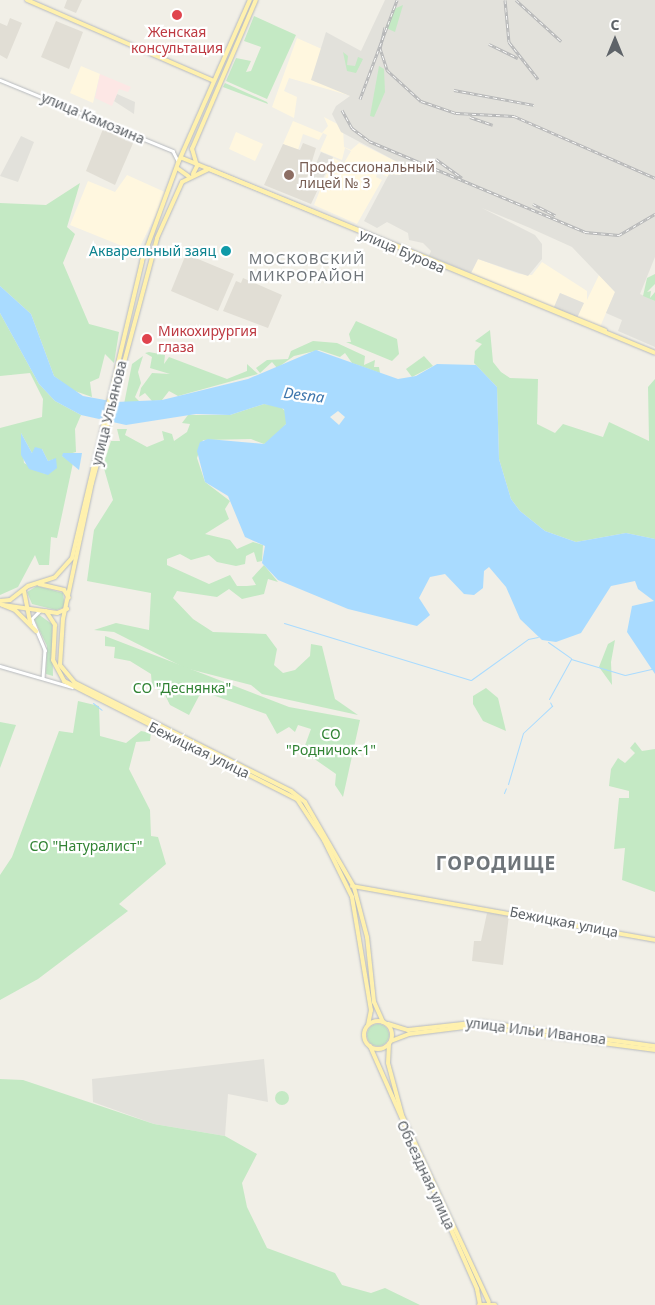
<!DOCTYPE html>
<meta charset="utf-8">
<style>
body{margin:0}
#map{position:relative;width:655px;height:1305px;overflow:hidden;background:#f1efe7;font-family:"Noto Sans",sans-serif}
div>[style]{position:absolute}
[style*='--x']{left:calc(var(--x)*1px);top:calc(var(--y)*1px);width:calc(var(--w)*1px);rotate:calc(var(--a)*1deg)}
.commercial>*{inset:0;background:#fff7df}
.industrial>*{inset:0;background:#e2e1db}
.education>*{inset:0;background:#e1ded5}
.medical>*{inset:0;background:#fde7e5}
.green>*{inset:0;background:#c4e9c4}
.round{border-radius:50%}
.water>*{inset:0;background:#a9dbff}
.stream>*{height:1px;margin:-0.5px;padding:0 0.5px;transform-origin:0.5px;border-radius:0.5px;background:#a9dbff}
.roads{filter:drop-shadow(0 0 1px #b7babe) drop-shadow(0 0 1px #b7babe)}
.tertiary>*{height:2.5px;margin:-1.25px;padding:0 1.25px;transform-origin:1.25px;border-radius:1.25px;background:#fff}
.primary>*{height:4px;margin:-2px;padding:0 2px;transform-origin:2px;border-radius:2px;background:#fff1ae}
.primary>.ring{margin:-2px;padding:0;box-sizing:content-box;background:none;border:4px solid #fff1ae;border-radius:50%}
.rail>*{height:3px;margin-top:-1.5px;transform-origin:0;background:repeating-linear-gradient(90deg,#fff 0 4px,#b6b7b8 0 8px);box-sizing:border-box;border-block:1px solid #b6b7b8}
.dots>*{width:14px;height:14px;translate:-50% -50%;box-sizing:border-box;border:2px solid #fff;border-radius:50%}
span{translate:-50% -50%;white-space:nowrap;text-align:center;line-height:1.15;-webkit-text-stroke:4.5px #fff;paint-order:stroke}
.health-label{font-size:14px;color:#be3a42}
.left{translate:0 -50%;text-align:left}
.street-label{font-size:14px;color:#5e6368}
.education-label{font-size:14px;color:#785e54}
.culture-label{font-size:14px;color:#0d838f}
.right{translate:-100% -50%;text-align:right}
.park-label{font-size:14px;color:#318334}
.neighbourhood-label{font-size:15px;color:#6f757a;letter-spacing:1px}
.water-label{font-size:15px;color:#3e76ad;font-style:italic}
.district-label{font-size:19px;color:#6f757a;font-weight:700;letter-spacing:1px}
.north{position:absolute;left:590px;top:15px;width:50px;height:50px;-webkit-text-stroke:4px #fff;paint-order:stroke;rotate:0deg;font-size:14px;font-weight:700;line-height:20px;text-align:center;color:#5e6368}
.north::after{content:'';display:block;margin:auto;width:18px;height:22px;background:#5e6368;clip-path:polygon(50% 0,100% 100%,50% 72%,0 100%)}
</style>
<div id="map">
<div class="commercial">
<div style="clip-path:polygon(297px 38px,324px 50px,351px 96px,289px 78px,284px 91px,297px 97px,294px 118px,272px 107px)"></div>
<div style="clip-path:polygon(81px 66px,100px 74px,93px 103px,70px 93px)"></div>
<div style="clip-path:polygon(324px 117px,343px 127px,344px 147px,351px 150px,359px 143px,405px 166px,401px 175px,388px 177px,378px 172px,376px 177px,382px 180px,357px 224px,314px 205px,333px 158px,344px 163px,351px 151px,345px 148px,342px 160px,320px 151px,327px 135px,323px 133px,319px 140px,303px 134px,298px 150px,283px 144px,293px 121px,322px 133px,328px 126px)"></div>
<div style="clip-path:polygon(236px 132px,263px 144px,255px 161px,229px 149px)"></div>
<div style="clip-path:polygon(127px 175px,167px 193px,137px 252px,70px 225px,88px 181px,115px 192px)"></div>
<div style="clip-path:polygon(478px 259px,519px 274px,532px 275px,542px 262px,587px 291px,587px 300px,599px 275px,615px 292px,600px 327px,577px 318px,583px 303px,560px 293px,554px 308px,471px 273px)"></div>
</div>
<div class="industrial">
<div style="clip-path:polygon(385px 0,655px 0,655px 257px,640px 294px,655px 301px,655px 347px,618px 331px,622px 320px,606px 313px,615px 292px,572px 247px,530px 228px,482px 208px,535px 235px,542px 244px,542px 259px,528px 276px,478px 259px,471px 273px,429px 256px,431px 251px,423px 243px,409px 240px,408px 233px,387px 222px,377px 228px,364px 221px,389px 174px,401px 175px,405px 166px,341px 132px,332px 114px,336px 106px,350px 96px,311px 80px,326px 32px,361px 51px)"></div>
<div style="clip-path:polygon(117px 94px,135px 102px,134px 114px,114px 101px)"></div>
<div style="clip-path:polygon(21px 136px,34px 142px,18px 182px,0 176px)"></div>
<div style="clip-path:polygon(321px 152px,333px 157px,319px 187px,310px 177px)"></div>
<div style="clip-path:polygon(560px 293px,584px 303px,577px 318px,554px 307px)"></div>
<div style="clip-path:polygon(264px 1059px,268px 1102px,228px 1094px,225px 1136px,154px 1124px,93px 1102px,92px 1079px)"></div>
</div>
<div class="education">
<div style="clip-path:polygon(67px 0,82px 0,76px 13px,64px 8px)"></div>
<div style="clip-path:polygon(10px 18px,22px 23px,7px 59px,0 55px,0 23px,7px 26px)"></div>
<div style="clip-path:polygon(56px 21px,83px 32px,69px 69px,41px 57px)"></div>
<div style="clip-path:polygon(103px 129px,134px 141px,115px 185px,86px 171px)"></div>
<div style="clip-path:polygon(303px 143px,316px 148px,306px 181px,319px 187px,311px 204px,264px 185px,283px 144px,300px 150px)"></div>
<div style="clip-path:polygon(186px 254px,234px 274px,218px 311px,171px 291px)"></div>
<div style="clip-path:polygon(243px 278px,282px 295px,268px 328px,223px 311px,236px 281px,241px 283px)"></div>
<div style="clip-path:polygon(487px 913px,509px 915px,503px 965px,472px 961px,474px 941px,481px 941px)"></div>
</div>
<div class="medical">
<div style="clip-path:polygon(100px 74px,131px 87px,128px 92px,119px 89px,112px 106px,95px 98px)"></div>
</div>
<div class="green">
<div style="clip-path:polygon(403px 5px,395px 32px,386px 28px,394px 9px)"></div>
<div style="clip-path:polygon(254px 16px,296px 35px,267px 99px,226px 81px,236px 58px,251px 61px,246px 72px,251px 71px,261px 47px,244px 41px)"></div>
<div style="clip-path:polygon(343px 52px,348px 56px,347px 65px,355px 66px,358px 57px,363px 59px,356px 73px,347px 71px)"></div>
<div style="clip-path:polygon(379px 66px,384px 69px,385px 92px,374px 117px,370px 116px)"></div>
<div style="clip-path:polygon(225px 83px,267px 102px,268px 104px,223px 87px)"></div>
<div style="clip-path:polygon(80px 183px,67px 227px,75px 234px,63px 263px,89px 324px,119px 332px,114px 363px,105px 354px,99px 378px,90px 382px,92px 397px,72px 390px,54px 376px,31px 314px,0 286px,0 203px,46px 205px)"></div>
<div style="clip-path:polygon(655px 274px,655px 284px,647px 292px,651px 291px,650px 298px,655px 292px,655px 301px,643px 296px,647px 278px)"></div>
<div style="clip-path:polygon(evenodd,0 313px,39px 384px,55px 401px,81px 415px,75px 429px,76px 452px,62px 456px,73px 463px,57px 538px,51px 537px,49px 565px,39px 565px,35px 555px,18px 587px,0 595px,0 428px,42px 417px,43px 399px,30px 373px,0 376px,0 313px,21px 433px,32px 453px,42px 449px,48px 461px,55px 459px,45px 474px,24px 463px,21px 433px)"></div>
<div style="clip-path:polygon(356px 321px,397px 339px,399px 354px,392px 361px,346px 342px,351px 342px,349px 334px)"></div>
<div style="clip-path:polygon(490px 330px,493px 362px,501px 372px,510px 378px,538px 379px,537px 424px,555px 433px,563px 424px,603px 437px,609px 422px,649px 441px,648px 387px,655px 379px,655px 539px,626px 533px,576px 542px,545px 531px,520px 511px,511px 499px,499px 459px,497px 387px,474px 363px,475px 351px,482px 344px,475px 341px)"></div>
<div style="clip-path:polygon(313px 341px,337px 343px,365px 356px,364px 365px,375px 360px,374px 367px,379px 367px,380px 373px,352px 363px,345px 353px,340px 357px,319px 350px,294px 356px,277px 368px,272px 362px,260px 373px,256px 368px,267px 360px,288px 359px,291px 351px)"></div>
<div style="clip-path:polygon(149px 352px,165px 355px,164px 364px,169px 357px,227px 379px,247px 371px,247px 364px,258px 374px,178px 396px,169px 391px,162px 400px,152px 401px,145px 393px,139px 397px,141px 388px,152px 373px,170px 374px,150px 368px,152px 357px,145px 353px)"></div>
<div style="clip-path:polygon(143px 356px,138px 372px,141px 383px,135px 397px,141px 403px,124px 404px,132px 364px)"></div>
<div style="clip-path:polygon(424px 356px,433px 366px,412px 377px,406px 369px)"></div>
<div style="clip-path:polygon(264px 404px,280px 406px,287px 413px,286px 424px,276px 436px,264px 444px,251px 439px,203px 440px,197px 458px,205px 482px,230px 501px,225px 509px,229px 519px,205px 534px,230px 540px,237px 549px,253px 542px,263px 545px,262px 561px,257px 562px,254px 552px,246px 556px,245px 564px,236px 566px,217px 562px,209px 555px,191px 560px,180px 554px,167px 559px,167px 565px,209px 584px,230px 575px,237px 586px,247px 586px,256px 585px,252px 578px,264px 565px,278px 582px,268px 579px,264px 594px,242px 599px,229px 589px,217px 597px,177px 591px,173px 598px,193px 619px,213px 632px,266px 634px,277px 649px,274px 665px,283px 673px,295px 670px,310px 656px,311px 644px,322px 646px,335px 699px,358px 715px,262px 694px,251px 685px,185px 668px,114px 632px,94px 630px,116px 623px,149px 630px,151px 593px,87px 581px,94px 530px,113px 500px,103px 465px,111px 441px,120px 441px,117px 429px,127px 429px,125px 435px,147px 447px,164px 440px,162px 431px,172px 434px,174px 441px,187px 432px,190px 424px,182px 423px,188px 415px,230px 415px)"></div>
<div style="clip-path:polygon(37px 586px,63px 593px,65px 607px,56px 610px,32px 604px,27px 592px)"></div>
<div style="clip-path:polygon(38px 614px,52px 624px,53px 676px,46px 674px,47px 646px,34px 619px)"></div>
<div style="clip-path:polygon(105px 636px,289px 707px,360px 720px,343px 797px,335px 785px,336px 774px,303px 751px,311px 729px,298px 725px,295px 732px,289px 727px,277px 734px,266px 714px,207px 693px,199px 696px,189px 715px,170px 705px,164px 693px,152px 686px,151px 674px,130px 661px,114px 658px,115px 647px,105px 646px)"></div>
<div style="clip-path:polygon(615px 640px,611px 662px,612px 685px,599px 667px,608px 644px)"></div>
<div style="clip-path:polygon(486px 688px,498px 698px,506px 731px,483px 721px,473px 704px,473px 696px)"></div>
<div style="clip-path:polygon(78px 701px,99px 706px,100px 736px,126px 743px,141px 731px,151px 733px,150px 741px,136px 742px,129px 769px,150px 810px,151px 836px,158px 837px,166px 864px,119px 904px,128px 911px,38px 979px,0 1000px,0 875px,12px 857px,59px 731px,73px 733px)"></div>
<div style="clip-path:polygon(0 722px,16px 725px,0 768px)"></div>
<div style="clip-path:polygon(635px 742px,642px 751px,655px 749px,655px 892px,622px 880px,625px 848px,614px 849px,619px 798px,629px 798px,629px 791px,609px 786px,611px 769px,618px 758px,625px 763px,635px 753px,630px 748px)"></div>
<div class="round" style="left:367px;top:1024px;width:22px;height:22px"></div>
<div style="clip-path:polygon(0 1079px,23px 1080px,154px 1124px,225px 1136px,257px 1154px,242px 1183px,247px 1207px,267px 1248px,335px 1273px,342px 1285px,371px 1293px,385px 1288px,420px 1305px,0 1305px)"></div>
<div class="round" style="left:275px;top:1091px;width:14px;height:14px"></div>
</div>
<div class="water">
<div style="clip-path:polygon(evenodd,0 286px,31px 314px,54px 376px,83px 396px,116px 402px,162px 400px,248px 379px,316px 350px,398px 379px,416px 376px,437px 364px,476px 365px,497px 387px,499px 459px,511px 499px,520px 511px,545px 531px,576px 542px,626px 533px,655px 539px,655px 674px,627px 632px,632px 606px,654px 601px,638px 589px,635px 581px,611px 586px,581px 633px,556px 642px,542px 640px,520px 619px,506px 587px,489px 567px,484px 571px,483px 588px,474px 595px,464px 594px,445px 574px,430px 577px,419px 598px,430px 615px,417px 626px,348px 609px,278px 580px,262px 563px,265px 546px,245px 537px,228px 496px,205px 482px,197px 451px,200px 442px,208px 439px,264px 444px,286px 424px,284px 409px,264px 404px,230px 415px,196px 414px,126px 425px,81px 415px,55px 401px,39px 384px,0 313px,0 286px,338px 411px,345px 417px,339px 425px,330px 417px,338px 411px)"></div>
<div style="clip-path:polygon(21px 433px,32px 453px,35px 447px,42px 449px,48px 461px,56px 458px,57px 468px,48px 475px,29px 469px,21px 455px)"></div>
<div style="clip-path:polygon(63px 453px,82px 453px,79px 470px,62px 456px)"></div>
</div>
<div class="stream">
<div style="--x:284;--y:623;--w:195;--a:17"></div>
<div style="--x:471;--y:680;--w:70;--a:-35.7"></div>
<div style="--x:528;--y:639;--w:10;--a:-11"></div>
<div style="--x:548;--y:642;--w:28;--a:35"></div>
<div style="--x:549;--y:699;--w:46;--a:-61.2"></div>
<div style="--x:571;--y:659;--w:56;--a:16.5"></div>
<div style="--x:625;--y:675;--w:31;--a:-13"></div>
<div style="--x:93;--y:703;--w:11;--a:38"></div>
<div style="--x:508;--y:784;--w:53;--a:-73.6"></div>
<div style="--x:523;--y:733;--w:40;--a:-43"></div>
<div style="--x:552;--y:706;--w:4;--a:-117"></div>
<div style="--x:504;--y:793;--w:5;--a:-68"></div>
</div>
<div class="roads">
<div class="tertiary">
<div style="--x:0;--y:80;--w:187;--a:22.3"></div>
<div style="--x:173;--y:151;--w:11;--a:63"></div>
<div style="--x:40;--y:611;--w:11;--a:135"></div>
<div style="--x:32;--y:619;--w:34;--a:67"></div>
<div style="--x:45;--y:650;--w:27;--a:94"></div>
<div style="--x:0;--y:666;--w:75;--a:16.3"></div>
</div>
<div class="primary">
<div style="--x:27;--y:0;--w:202;--a:23.4"></div>
<div style="--x:182;--y:158;--w:457;--a:22.2"></div>
<div style="--x:177;--y:168;--w:14;--a:36"></div>
<div style="--x:193;--y:174;--w:9;--a:-63"></div>
<div style="--x:197;--y:166;--w:18;--a:-106"></div>
<div style="--x:192;--y:149;--w:162;--a:-66.8"></div>
<div style="--x:39;--y:584;--w:26;--a:13"></div>
<div style="--x:64;--y:590;--w:9;--a:58"></div>
<div style="--x:24;--y:591;--w:33;--a:79"></div>
<div style="--x:0;--y:601;--w:10;--a:-6"></div>
<div style="--x:10;--y:600;--w:23;--a:-38"></div>
<div style="--x:28;--y:586;--w:28;--a:-18"></div>
<div style="--x:55;--y:577;--w:25;--a:-48"></div>
<div style="--x:72;--y:558;--w:305;--a:-76.7"></div>
<div style="--x:142;--y:261;--w:104;--a:-69.8"></div>
<div style="--x:178;--y:163;--w:178;--a:-66.2"></div>
<div style="--x:0;--y:604;--w:16;--a:22"></div>
<div style="--x:15;--y:610;--w:30;--a:45"></div>
<div style="--x:3;--y:605;--w:55;--a:8.4"></div>
<div style="--x:57;--y:613;--w:11;--a:-22"></div>
<div style="--x:46;--y:611;--w:17;--a:57"></div>
<div style="--x:55;--y:625;--w:35;--a:93"></div>
<div style="--x:53;--y:660;--w:24;--a:62"></div>
<div style="--x:64;--y:681;--w:261;--a:26.9"></div>
<div style="--x:297;--y:799;--w:49;--a:56.6"></div>
<div style="--x:324;--y:840;--w:64;--a:63.8"></div>
<div style="--x:352;--y:897;--w:115;--a:80.5"></div>
<div style="--x:371;--y:1010;--w:15;--a:101"></div>
<div style="--x:352;--y:886;--w:308;--a:10.1"></div>
<div class="ring" style="left:364px;top:1021px;width:24px;height:24px"></div>
<div style="--x:383;--y:1022;--w:22;--a:-114"></div>
<div style="--x:374;--y:1002;--w:65;--a:-96.1"></div>
<div style="--x:367;--y:937;--w:52;--a:-104.6"></div>
<div style="--x:354;--y:887;--w:98;--a:-120"></div>
<div style="--x:305;--y:802;--w:18;--a:-142"></div>
<div style="--x:291;--y:791;--w:241;--a:-153.4"></div>
<div style="--x:75;--y:683;--w:23;--a:-130"></div>
<div style="--x:60;--y:665;--w:46;--a:-86.3"></div>
<div style="--x:63;--y:619;--w:139;--a:-78"></div>
<div style="--x:92;--y:483;--w:253;--a:-75.1"></div>
<div style="--x:157;--y:238;--w:61;--a:-65.9"></div>
<div style="--x:182;--y:182;--w:30;--a:-26"></div>
<div style="--x:209;--y:169;--w:482;--a:22.4"></div>
<div style="--x:388;--y:1024;--w:21;--a:17"></div>
<div style="--x:408;--y:1030;--w:73;--a:-6.3"></div>
<div style="--x:481;--y:1022;--w:176;--a:7.9"></div>
<div style="--x:391;--y:1041;--w:19;--a:-21"></div>
<div style="--x:409;--y:1034;--w:64;--a:-7.1"></div>
<div style="--x:473;--y:1026;--w:184;--a:7.5"></div>
<div style="--x:389;--y:1044;--w:19;--a:93"></div>
<div style="--x:388;--y:1063;--w:54;--a:74.9"></div>
<div style="--x:402;--y:1115;--w:206;--a:65.1"></div>
<div style="--x:370;--y:1046;--w:266;--a:66.2"></div>
<div style="--x:477;--y:1289;--w:16;--a:79"></div>
<div style="--x:479;--y:1305;--w:16;--a:0"></div>
</div>
</div>
<div class="rail">
<div style="--x:505;--y:0;--w:42;--a:84.6"></div>
<div style="--x:509;--y:42;--w:47;--a:51.9"></div>
<div style="--x:516;--y:0;--w:61;--a:42.3"></div>
<div style="--x:385;--y:27;--w:22;--a:103"></div>
<div style="--x:380;--y:48;--w:23;--a:72"></div>
<div style="--x:387;--y:70;--w:46;--a:42.4"></div>
<div style="--x:421;--y:101;--w:37;--a:19"></div>
<div style="--x:456;--y:113;--w:58;--a:3"></div>
<div style="--x:514;--y:116;--w:154;--a:23.7"></div>
<div style="--x:489;--y:44;--w:32;--a:26"></div>
<div style="--x:454;--y:90;--w:81;--a:10.6"></div>
<div style="--x:360;--y:99;--w:106;--a:-69.5"></div>
<div style="--x:342;--y:110;--w:21;--a:61"></div>
<div style="--x:352;--y:128;--w:21;--a:37"></div>
<div style="--x:369;--y:141;--w:234;--a:22.8"></div>
<div style="--x:585;--y:232;--w:34;--a:5"></div>
<div style="--x:619;--y:235;--w:42;--a:-30.3"></div>
<div style="--x:470;--y:117;--w:24;--a:19"></div>
<div style="--x:436;--y:159;--w:32;--a:36"></div>
<div style="--x:533;--y:204;--w:25;--a:27"></div>
</div>
<div class="dots">
<div style="left:177px;top:15px;background:#e0444e"></div>
<div style="left:289px;top:175px;background:#8d6e63"></div>
<div style="left:226px;top:251px;background:#0f9aa8"></div>
<div style="left:147px;top:339px;background:#e0444e"></div>
</div>
<div class="health-label">
<span style="left:177px;top:40px">Женская<br>консультация</span>
<span class="left" style="left:158px;top:339px">Микохирургия<br>глаза</span>
</div>
<div class="street-label">
<span style="left:93px;top:118px;rotate:23deg">улица Камозина</span>
<span style="left:402px;top:251px;rotate:23deg">улица Бурова</span>
<span style="left:109px;top:413px;rotate:-76deg">улица Ульянова</span>
<span style="left:199px;top:750px;rotate:26deg">Бежицкая улица</span>
<span style="left:564px;top:922px;rotate:11deg">Бежицкая улица</span>
<span style="left:536px;top:1031px;rotate:7deg">улица Ильи Иванова</span>
<span style="left:426px;top:1175px;rotate:65deg">Объездная улица</span>
</div>
<div class="education-label">
<span class="left" style="left:299px;top:175px">Профессиональный<br>лицей № 3</span>
</div>
<div class="culture-label">
<span class="right" style="left:216px;top:251px">Акварельный заяц</span>
</div>
<div class="park-label">
<span style="left:182px;top:688px">СО "Деснянка"</span>
<span style="left:331px;top:742px">СО<br>"Родничок-1"</span>
<span style="left:86px;top:846px">СО "Натуралист"</span>
</div>
<div class="neighbourhood-label">
<span style="left:307px;top:267px">МОСКОВСКИЙ<br>МИКРОРАЙОН</span>
</div>
<div class="water-label">
<span style="left:304px;top:395px;rotate:7deg">Desna</span>
</div>
<div class="district-label">
<span style="left:496px;top:864px">ГОРОДИЩЕ</span>
</div>
<div class="north">С</div>
</div>
